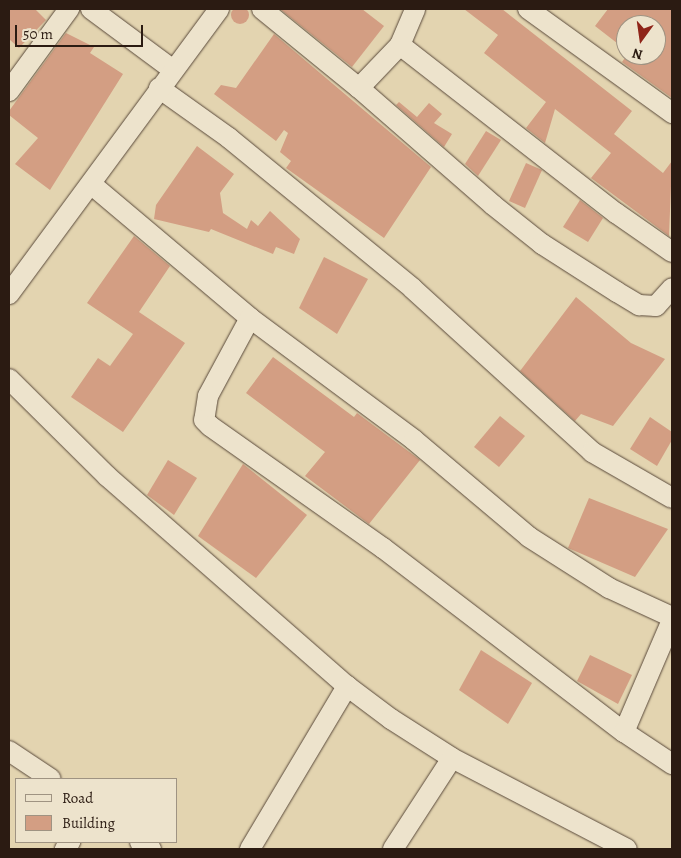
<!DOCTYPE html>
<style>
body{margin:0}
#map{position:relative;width:681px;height:858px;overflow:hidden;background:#e3d4b0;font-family:Alegreya,serif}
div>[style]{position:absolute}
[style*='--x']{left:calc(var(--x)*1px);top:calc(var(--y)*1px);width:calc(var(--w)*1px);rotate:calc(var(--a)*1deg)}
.building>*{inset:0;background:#d39e83}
.round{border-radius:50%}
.roads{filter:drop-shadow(0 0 1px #59493a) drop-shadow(0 0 1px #59493a)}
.minor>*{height:20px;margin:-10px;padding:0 10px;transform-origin:10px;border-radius:10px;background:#ede3cc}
span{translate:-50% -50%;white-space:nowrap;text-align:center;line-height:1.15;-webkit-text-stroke:4px #ede3cc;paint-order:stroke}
.frame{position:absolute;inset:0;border:10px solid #2b1b12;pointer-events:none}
.legend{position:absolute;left:15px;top:778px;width:162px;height:65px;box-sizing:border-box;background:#ede3cc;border:1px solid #9f9382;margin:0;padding:6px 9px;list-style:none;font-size:15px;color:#2b1b12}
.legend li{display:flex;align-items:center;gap:10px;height:25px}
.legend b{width:25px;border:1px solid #9f9382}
.north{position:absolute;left:616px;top:15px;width:50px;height:50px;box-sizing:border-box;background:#ede3cc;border:1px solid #9f9382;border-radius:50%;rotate:194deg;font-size:14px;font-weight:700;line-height:20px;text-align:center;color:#2b1b12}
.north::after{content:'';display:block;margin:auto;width:18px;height:22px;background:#8f2418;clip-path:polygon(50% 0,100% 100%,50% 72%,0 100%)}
.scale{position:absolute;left:15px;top:25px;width:128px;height:22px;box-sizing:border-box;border:2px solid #2b1b12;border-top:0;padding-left:6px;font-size:15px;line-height:18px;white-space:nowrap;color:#2b1b12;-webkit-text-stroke:4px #ede3cc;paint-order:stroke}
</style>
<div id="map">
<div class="building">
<div class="round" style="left:231px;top:6px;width:18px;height:18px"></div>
<div style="clip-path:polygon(9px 9px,35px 9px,46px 20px,19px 48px,9px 39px)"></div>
<div style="clip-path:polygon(280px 9px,362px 9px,384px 26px,352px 67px)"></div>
<div style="clip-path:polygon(464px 9px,502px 9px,632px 111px,614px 134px,663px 173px,672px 161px,669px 236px,591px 178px,611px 153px,555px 109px,545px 143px,526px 128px,546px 102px,484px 53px,498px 35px)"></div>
<div style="clip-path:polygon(608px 9px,672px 9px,672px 98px,622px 62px,627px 55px,656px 55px,656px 25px,626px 25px,626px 50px,595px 26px)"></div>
<div style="clip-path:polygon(66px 33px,94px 47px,90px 53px,123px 74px,50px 190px,15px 164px,38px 138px,9px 115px,9px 111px)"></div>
<div style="clip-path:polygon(274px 34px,431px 167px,384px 238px,286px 168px,291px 161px,280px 152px,288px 133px,284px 130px,276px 141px,214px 94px,221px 85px,236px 88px)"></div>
<div style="clip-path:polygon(399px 102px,417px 117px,429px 103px,442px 114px,434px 123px,452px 134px,444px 147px,396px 105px)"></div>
<div style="clip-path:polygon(486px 131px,501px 140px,478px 176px,465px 164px)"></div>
<div style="clip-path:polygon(197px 146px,234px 174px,220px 193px,223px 213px,247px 229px,251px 220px,258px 226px,270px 211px,300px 239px,294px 254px,276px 247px,273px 254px,211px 229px,209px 232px,154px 219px,156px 205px)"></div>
<div style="clip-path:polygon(526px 163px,542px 170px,525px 208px,509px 201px)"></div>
<div style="clip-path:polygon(580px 200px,603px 218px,588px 242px,563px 227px)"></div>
<div style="clip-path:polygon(134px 236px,170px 266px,139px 312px,185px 343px,123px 432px,71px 397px,98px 358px,110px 366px,133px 334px,87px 303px)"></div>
<div style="clip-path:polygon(324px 257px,368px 279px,337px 334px,299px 308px)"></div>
<div style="clip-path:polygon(576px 297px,631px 343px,665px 359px,613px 426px,581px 414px,575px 421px,520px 371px)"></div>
<div style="clip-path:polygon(273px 357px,354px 417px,357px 413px,420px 460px,369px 524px,305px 476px,325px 452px,246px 393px)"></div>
<div style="clip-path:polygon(500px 416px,525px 436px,499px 467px,474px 447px)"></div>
<div style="clip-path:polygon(650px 417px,672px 432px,672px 440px,657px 466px,630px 449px)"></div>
<div style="clip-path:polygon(168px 460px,197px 478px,174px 515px,147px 495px)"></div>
<div style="clip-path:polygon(243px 464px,307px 515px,256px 578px,198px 536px)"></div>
<div style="clip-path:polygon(589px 498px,668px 529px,635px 577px,568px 548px)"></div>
<div style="clip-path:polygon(481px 650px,532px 683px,508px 724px,459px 690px)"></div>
<div style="clip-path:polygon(590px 655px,632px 675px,618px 704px,577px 681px)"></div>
</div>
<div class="roads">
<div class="minor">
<div style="--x:91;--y:9;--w:102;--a:36.6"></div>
<div style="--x:262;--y:9;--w:125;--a:39.2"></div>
<div style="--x:359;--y:88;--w:59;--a:-46.4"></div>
<div style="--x:400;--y:45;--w:39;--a:-67"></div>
<div style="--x:528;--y:9;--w:178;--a:35.8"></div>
<div style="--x:400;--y:45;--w:274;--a:37.9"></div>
<div style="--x:616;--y:213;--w:68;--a:34.9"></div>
<div style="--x:159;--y:88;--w:86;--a:35.5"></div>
<div style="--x:229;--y:138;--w:237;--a:39.3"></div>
<div style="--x:412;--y:288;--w:244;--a:42.3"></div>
<div style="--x:592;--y:452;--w:92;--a:29.9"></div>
<div style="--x:359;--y:88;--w:178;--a:41.1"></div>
<div style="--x:493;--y:205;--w:63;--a:38.5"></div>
<div style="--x:542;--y:244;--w:89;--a:32.6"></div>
<div style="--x:617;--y:292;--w:26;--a:31"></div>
<div style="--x:639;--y:305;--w:17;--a:3"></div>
<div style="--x:656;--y:306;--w:24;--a:-48"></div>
<div style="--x:9;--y:91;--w:102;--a:-53.8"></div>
<div style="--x:91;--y:184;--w:208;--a:40.1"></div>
<div style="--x:250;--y:318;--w:204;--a:36.6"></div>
<div style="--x:414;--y:440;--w:150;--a:40.1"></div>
<div style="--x:529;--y:537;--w:95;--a:32.5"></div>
<div style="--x:609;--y:588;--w:69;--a:24.7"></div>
<div style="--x:9;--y:294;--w:354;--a:-53.6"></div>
<div style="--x:250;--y:318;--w:89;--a:118.3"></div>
<div style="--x:208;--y:396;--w:24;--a:99"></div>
<div style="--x:204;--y:420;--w:8;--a:45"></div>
<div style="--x:210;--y:426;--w:212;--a:35.2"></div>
<div style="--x:383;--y:548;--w:303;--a:37.4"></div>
<div style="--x:624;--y:732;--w:122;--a:-66.8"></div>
<div style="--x:9;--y:379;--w:138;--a:44.7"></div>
<div style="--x:107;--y:476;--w:319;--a:41.2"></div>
<div style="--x:347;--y:686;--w:55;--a:36.9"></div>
<div style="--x:391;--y:719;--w:72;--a:32.6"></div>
<div style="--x:452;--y:758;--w:197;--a:27.5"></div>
<div style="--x:624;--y:732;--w:58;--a:33.7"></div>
<div style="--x:9;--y:751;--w:50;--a:33.7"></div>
<div style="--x:140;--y:842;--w:13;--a:32"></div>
<div style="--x:65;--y:849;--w:9;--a:-54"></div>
<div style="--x:250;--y:849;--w:190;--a:-59.2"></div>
<div style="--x:393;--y:849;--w:108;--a:-57"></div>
</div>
</div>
<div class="frame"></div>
<ul class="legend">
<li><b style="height:6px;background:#ede3cc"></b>Road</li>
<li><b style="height:14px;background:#d39e83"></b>Building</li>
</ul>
<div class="north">N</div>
<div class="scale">50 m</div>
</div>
